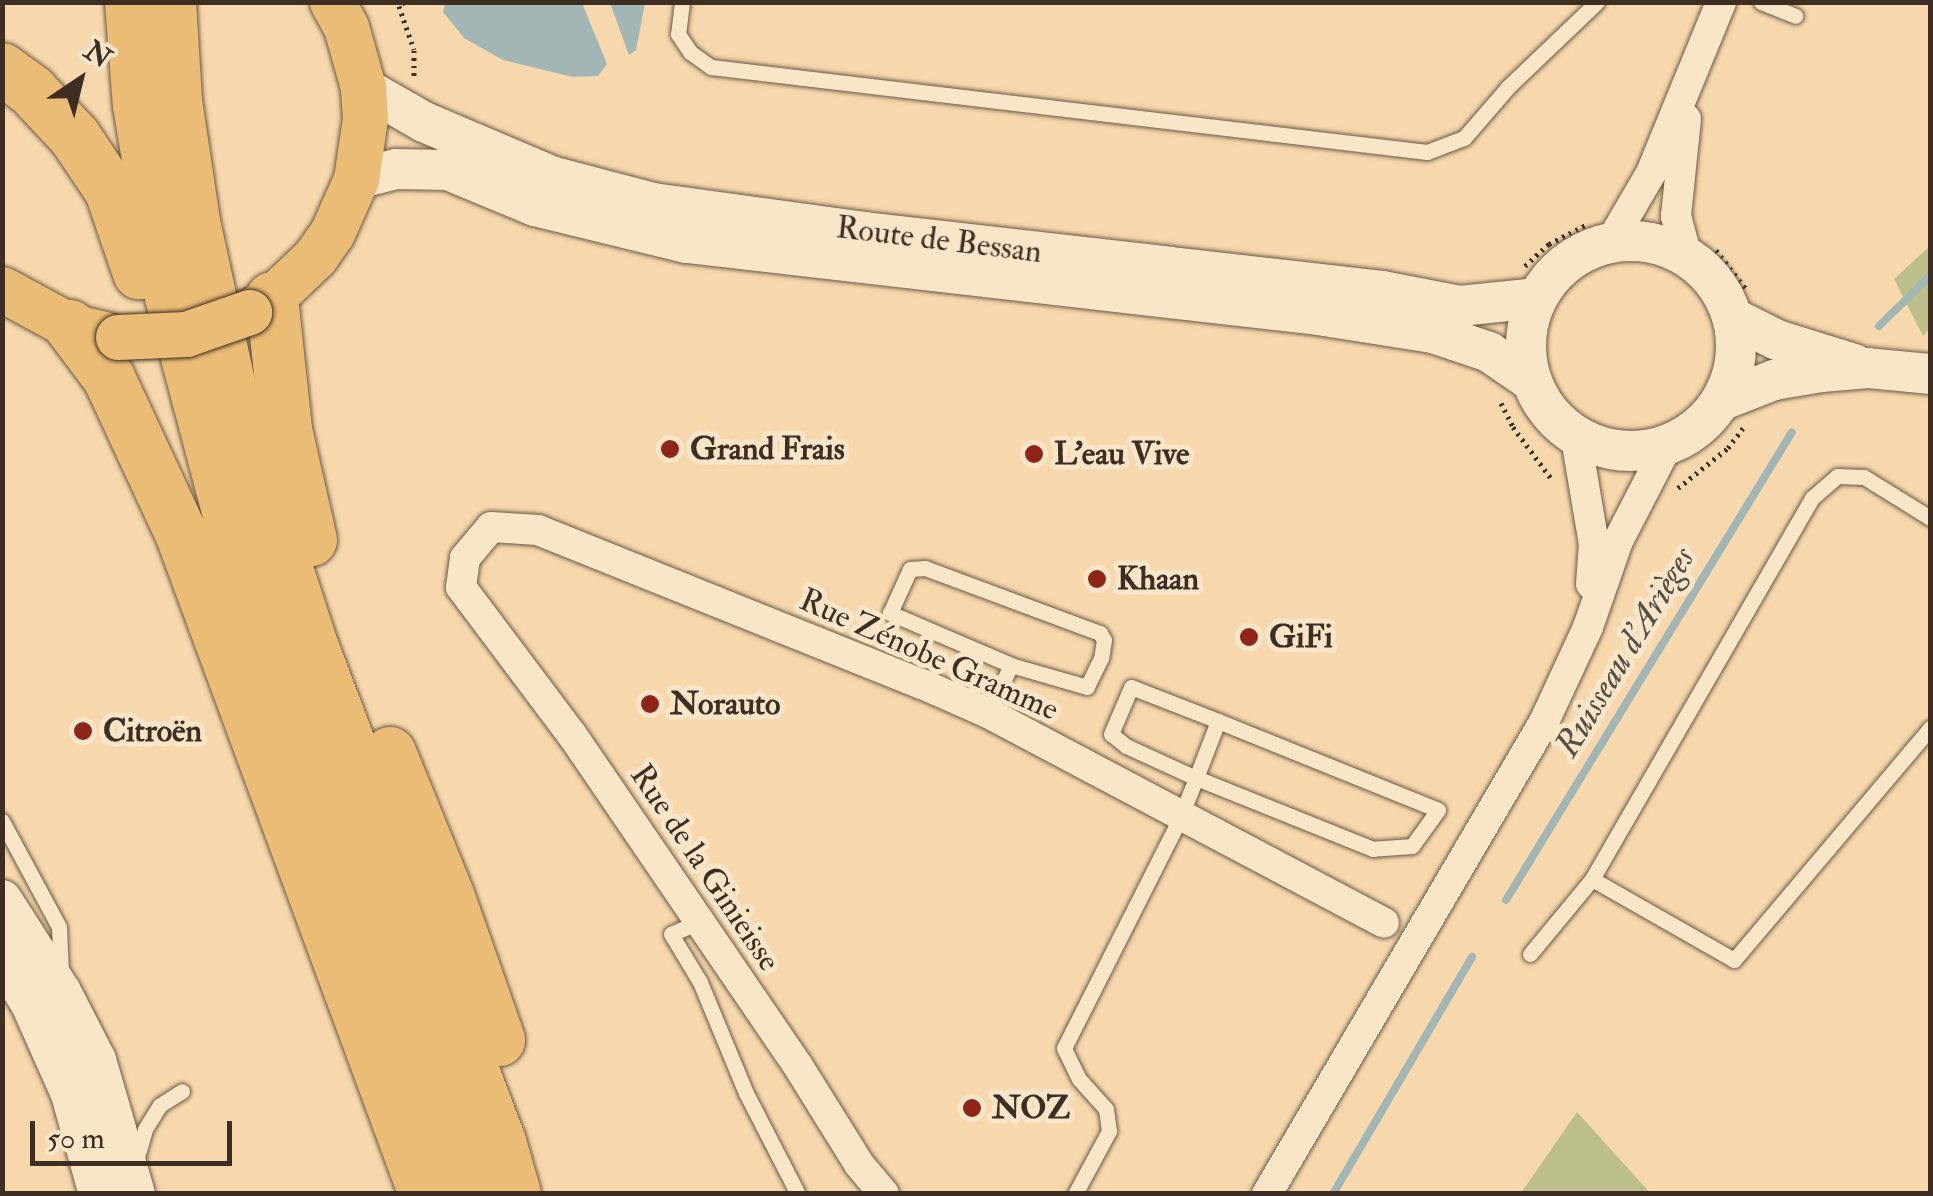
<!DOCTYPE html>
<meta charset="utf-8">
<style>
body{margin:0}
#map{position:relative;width:1933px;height:1196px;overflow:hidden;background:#f6d8ac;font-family:"IM FELL Double Pica",serif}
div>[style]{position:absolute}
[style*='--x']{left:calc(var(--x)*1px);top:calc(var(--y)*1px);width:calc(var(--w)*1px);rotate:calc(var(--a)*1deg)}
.green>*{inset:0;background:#bcbf89}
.water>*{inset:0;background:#a3b6b6}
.stream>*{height:8px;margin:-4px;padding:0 4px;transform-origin:4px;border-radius:4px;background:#a3b6b6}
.path>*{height:5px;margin-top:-2.5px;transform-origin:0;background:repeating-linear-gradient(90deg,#3d2d22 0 2.5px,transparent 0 7.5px)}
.roads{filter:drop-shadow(0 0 2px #6b5844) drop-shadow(0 0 2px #6b5844)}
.lane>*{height:15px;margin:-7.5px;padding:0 7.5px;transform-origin:7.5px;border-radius:7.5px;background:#f9e6c9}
.street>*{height:30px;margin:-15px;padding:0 15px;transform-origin:15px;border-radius:15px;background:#f9e6c9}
.secondary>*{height:40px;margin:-20px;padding:0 20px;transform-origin:20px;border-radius:20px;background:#f9e6c9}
.secondary>.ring{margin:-20px;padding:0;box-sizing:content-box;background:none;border:40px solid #f9e6c9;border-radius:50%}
.primary>*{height:45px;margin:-22.5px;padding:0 22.5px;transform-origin:22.5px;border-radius:22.5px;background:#ebbc76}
.highway>*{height:52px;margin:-26px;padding:0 26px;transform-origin:26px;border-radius:26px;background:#ebbc76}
.bridges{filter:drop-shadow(0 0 2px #3d2d22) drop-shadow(0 0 2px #3d2d22)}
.primary-bridge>*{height:45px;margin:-22.5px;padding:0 22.5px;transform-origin:22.5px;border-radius:22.5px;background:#ebbc76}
.dots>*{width:28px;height:28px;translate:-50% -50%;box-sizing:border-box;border:5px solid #f9e6c9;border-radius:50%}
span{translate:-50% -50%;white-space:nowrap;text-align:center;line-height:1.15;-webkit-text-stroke:10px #f9e6c9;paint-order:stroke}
.street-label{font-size:32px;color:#3d2d22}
.poi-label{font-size:32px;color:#3d2d22;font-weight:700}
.left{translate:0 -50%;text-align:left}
.water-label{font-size:35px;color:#564f47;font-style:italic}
.frame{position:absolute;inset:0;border:5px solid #3d2d22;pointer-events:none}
.north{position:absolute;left:30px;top:30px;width:100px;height:100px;-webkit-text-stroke:8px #f9e6c9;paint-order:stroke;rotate:35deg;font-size:28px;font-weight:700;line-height:40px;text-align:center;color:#3d2d22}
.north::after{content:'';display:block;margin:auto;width:35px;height:45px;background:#3d2d22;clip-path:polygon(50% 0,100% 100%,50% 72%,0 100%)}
.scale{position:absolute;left:30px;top:1121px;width:202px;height:45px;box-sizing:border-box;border:5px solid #3d2d22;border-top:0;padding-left:12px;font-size:30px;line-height:35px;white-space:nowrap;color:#3d2d22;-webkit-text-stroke:8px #f9e6c9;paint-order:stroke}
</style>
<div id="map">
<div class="green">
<div style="clip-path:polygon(1930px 246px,1930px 329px,1923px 336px,1894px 279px)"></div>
<div style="clip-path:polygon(1577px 1112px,1643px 1185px,1650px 1193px,1521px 1193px)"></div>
</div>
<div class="water">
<div style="clip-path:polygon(445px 3px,582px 3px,607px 64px,598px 76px,573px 77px,503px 60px,464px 38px,443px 12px)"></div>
<div style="clip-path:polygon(610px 3px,645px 3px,636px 50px,629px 55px)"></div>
</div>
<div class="stream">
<div style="--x:1879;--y:326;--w:71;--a:-44.4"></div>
<div style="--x:1506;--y:900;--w:548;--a:-58.57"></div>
<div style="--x:1333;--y:1194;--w:275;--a:-59.6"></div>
</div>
<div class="path">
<div style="--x:404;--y:2;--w:6;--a:141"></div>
<div style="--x:399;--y:6;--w:46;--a:71.2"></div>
<div style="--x:414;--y:50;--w:27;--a:90"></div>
<div style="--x:1716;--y:250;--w:49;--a:52.4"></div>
<div style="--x:1525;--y:266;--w:33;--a:-43"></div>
<div style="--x:1549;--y:244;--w:42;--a:-27.2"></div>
<div style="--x:1501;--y:403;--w:27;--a:63"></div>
<div style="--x:1513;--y:427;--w:67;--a:53.5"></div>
<div style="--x:1678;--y:488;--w:64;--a:-38.7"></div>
<div style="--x:1728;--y:448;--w:25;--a:-53"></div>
</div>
<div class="roads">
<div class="lane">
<div style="--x:682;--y:2;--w:32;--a:97"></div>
<div style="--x:678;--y:34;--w:22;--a:56"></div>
<div style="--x:690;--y:52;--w:26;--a:36"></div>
<div style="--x:711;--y:67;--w:721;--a:6.77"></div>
<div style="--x:1427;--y:152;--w:40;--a:-21"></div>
<div style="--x:1464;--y:138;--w:67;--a:-49.2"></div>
<div style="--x:1508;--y:87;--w:123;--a:-43.7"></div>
<div style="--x:1761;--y:2;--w:37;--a:22"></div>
<div style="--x:925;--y:568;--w:187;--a:20.4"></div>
<div style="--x:1100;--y:633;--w:8;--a:60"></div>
<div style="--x:1104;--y:640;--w:18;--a:99"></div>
<div style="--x:1101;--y:658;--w:32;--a:116"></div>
<div style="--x:1087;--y:687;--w:79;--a:-163.9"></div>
<div style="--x:1011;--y:665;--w:132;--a:-156.7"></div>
<div style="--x:890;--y:613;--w:48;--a:-65.6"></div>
<div style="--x:910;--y:569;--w:15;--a:-4"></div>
<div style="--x:988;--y:713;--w:53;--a:-64.4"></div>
<div style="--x:2;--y:821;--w:120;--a:61.7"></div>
<div style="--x:59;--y:927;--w:46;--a:87.5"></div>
<div style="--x:1592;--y:879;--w:163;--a:29.7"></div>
<div style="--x:1734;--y:960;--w:304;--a:-49.8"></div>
<div style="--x:699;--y:922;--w:30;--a:157"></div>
<div style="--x:671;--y:934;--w:56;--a:58.9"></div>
<div style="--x:700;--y:982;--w:120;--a:67.5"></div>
<div style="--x:746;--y:1093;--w:114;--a:62.8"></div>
<div style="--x:1530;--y:954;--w:97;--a:-50.4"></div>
<div style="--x:1592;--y:879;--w:440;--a:-60"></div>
<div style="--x:1812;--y:498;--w:33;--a:-41"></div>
<div style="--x:1837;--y:476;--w:27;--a:2"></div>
<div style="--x:1864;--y:477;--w:78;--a:31.8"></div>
<div style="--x:136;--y:1161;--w:33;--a:-74"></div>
<div style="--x:145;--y:1129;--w:28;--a:-58"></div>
<div style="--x:160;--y:1105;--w:26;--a:-32"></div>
<div style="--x:1075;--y:1194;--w:72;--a:-61.6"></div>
<div style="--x:1109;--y:1131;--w:22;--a:-98"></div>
<div style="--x:1106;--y:1109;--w:40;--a:-132"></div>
<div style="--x:1079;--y:1079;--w:34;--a:-116"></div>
<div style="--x:1064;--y:1048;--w:260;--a:-63.2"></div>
<div style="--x:1181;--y:816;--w:41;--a:-68.5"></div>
<div style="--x:1196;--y:778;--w:61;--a:-68.9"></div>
<div style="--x:1218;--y:721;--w:237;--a:22"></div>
<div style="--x:1438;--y:810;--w:44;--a:125.8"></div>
<div style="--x:1412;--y:846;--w:39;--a:176"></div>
<div style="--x:1373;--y:849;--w:191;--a:-158.1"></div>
<div style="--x:1196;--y:778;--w:77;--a:-155.4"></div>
<div style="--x:1126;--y:746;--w:19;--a:-141"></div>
<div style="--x:1111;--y:734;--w:51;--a:-66.9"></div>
<div style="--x:1131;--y:687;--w:93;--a:21.3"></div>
</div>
<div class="street">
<div style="--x:1686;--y:119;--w:98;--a:95.9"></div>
<div style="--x:1676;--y:216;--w:42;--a:75"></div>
<div style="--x:1610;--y:243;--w:81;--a:-59.6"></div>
<div style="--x:1651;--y:173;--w:185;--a:-67.7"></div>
<div style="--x:1576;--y:438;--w:108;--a:80.4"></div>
<div style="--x:1594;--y:544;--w:40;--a:94.3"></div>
<div style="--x:884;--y:1194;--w:39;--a:-130"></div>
<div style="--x:859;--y:1164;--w:115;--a:-121.9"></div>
<div style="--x:798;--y:1066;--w:401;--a:-124.3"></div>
<div style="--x:572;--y:735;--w:185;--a:-126.9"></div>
<div style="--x:461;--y:587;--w:29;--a:-82"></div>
<div style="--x:465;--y:558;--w:40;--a:-50"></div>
<div style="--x:491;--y:527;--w:47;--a:3.7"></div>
<div style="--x:538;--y:530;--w:414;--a:21.9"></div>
<div style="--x:922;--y:684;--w:72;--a:23.7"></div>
<div style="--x:988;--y:713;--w:448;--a:27.9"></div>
<div style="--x:1267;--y:1194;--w:547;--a:-59.59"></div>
<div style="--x:1544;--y:722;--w:105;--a:-65.1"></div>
<div style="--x:1588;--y:627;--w:91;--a:-70.8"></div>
<div style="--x:1618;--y:541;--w:107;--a:-62.7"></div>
</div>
<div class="secondary">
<div style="--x:363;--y:87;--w:70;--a:29.8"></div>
<div style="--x:424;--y:122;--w:138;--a:23"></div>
<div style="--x:551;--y:176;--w:106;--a:14.8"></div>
<div style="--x:653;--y:203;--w:214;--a:7.8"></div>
<div style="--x:865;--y:232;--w:520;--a:6.51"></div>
<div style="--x:1382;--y:291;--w:79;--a:10.9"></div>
<div style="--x:1460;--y:306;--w:76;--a:-6"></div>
<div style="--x:356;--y:179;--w:41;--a:-14"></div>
<div style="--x:396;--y:169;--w:52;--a:1.1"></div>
<div style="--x:448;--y:170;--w:94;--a:22.5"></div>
<div style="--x:535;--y:206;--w:156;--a:13.7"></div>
<div style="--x:687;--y:243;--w:635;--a:6.51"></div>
<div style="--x:1318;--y:315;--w:116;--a:8.9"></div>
<div style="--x:1433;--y:333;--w:59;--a:18.7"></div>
<div style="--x:1489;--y:352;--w:50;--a:34.3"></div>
<div class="ring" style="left:1526px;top:241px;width:170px;height:170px"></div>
<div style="--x:1733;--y:318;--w:49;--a:26.6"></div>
<div style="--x:1777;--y:340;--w:81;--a:17.3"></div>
<div style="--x:1723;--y:400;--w:55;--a:-21.4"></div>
<div style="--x:1774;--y:380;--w:48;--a:-9.7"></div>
<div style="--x:1821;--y:372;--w:47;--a:-4.9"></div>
<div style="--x:1868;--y:368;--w:62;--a:5.5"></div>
<div style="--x:2;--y:900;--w:109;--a:57.3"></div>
<div style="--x:61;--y:992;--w:76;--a:62.8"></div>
<div style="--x:96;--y:1060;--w:140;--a:73.8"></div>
<div style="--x:2;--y:957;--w:55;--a:58.3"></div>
<div style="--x:31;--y:1004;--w:98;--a:66"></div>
<div style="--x:71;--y:1094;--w:104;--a:74.4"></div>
</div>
<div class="primary">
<div style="--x:2;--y:289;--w:77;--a:28.6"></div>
<div style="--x:70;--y:326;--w:36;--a:13"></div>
<div style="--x:249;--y:312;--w:27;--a:-31"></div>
<div style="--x:272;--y:298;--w:59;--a:-43.6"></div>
<div style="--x:315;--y:257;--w:29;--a:-55"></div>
<div style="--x:332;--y:233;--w:59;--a:-66"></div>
<div style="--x:356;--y:179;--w:62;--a:-81.6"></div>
<div style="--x:365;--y:118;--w:31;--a:-94"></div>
<div style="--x:363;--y:87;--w:62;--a:-105.8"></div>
<div style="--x:346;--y:27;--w:29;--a:-119"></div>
</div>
<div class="highway">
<div style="--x:131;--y:2;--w:103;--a:85.6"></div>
<div style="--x:139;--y:105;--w:195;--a:80.5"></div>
<div style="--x:171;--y:297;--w:245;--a:75.1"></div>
<div style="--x:234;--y:534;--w:196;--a:70"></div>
<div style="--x:170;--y:2;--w:99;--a:86.5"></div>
<div style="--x:176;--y:101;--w:122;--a:81.5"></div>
<div style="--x:194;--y:222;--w:192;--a:77.7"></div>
<div style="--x:235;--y:410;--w:250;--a:71.9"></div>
<div style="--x:313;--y:648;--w:528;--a:69.27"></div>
<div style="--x:500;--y:1142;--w:54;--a:73.9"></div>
<div style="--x:2;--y:69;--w:37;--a:36"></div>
<div style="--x:32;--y:91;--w:63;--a:46.9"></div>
<div style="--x:75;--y:137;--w:65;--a:56.3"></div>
<div style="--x:111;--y:191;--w:87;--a:71.1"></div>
<div style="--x:272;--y:298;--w:133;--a:83.9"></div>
<div style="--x:286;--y:430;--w:113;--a:77.2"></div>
<div style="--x:70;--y:326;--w:65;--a:53.1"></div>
<div style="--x:109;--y:378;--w:171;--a:65.1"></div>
<div style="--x:181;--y:533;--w:705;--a:69.74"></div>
<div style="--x:277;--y:688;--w:299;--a:67"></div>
<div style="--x:390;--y:753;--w:153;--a:67.8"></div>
<div style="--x:448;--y:895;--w:154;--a:70.6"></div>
<div style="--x:384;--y:936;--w:273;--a:70.8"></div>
</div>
</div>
<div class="bridges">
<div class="primary-bridge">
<div style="--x:118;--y:337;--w:68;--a:-2.5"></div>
<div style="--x:186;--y:334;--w:67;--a:-19.2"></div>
</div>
</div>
<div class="dots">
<div style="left:670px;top:449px;background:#8f2418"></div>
<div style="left:1034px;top:454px;background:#8f2418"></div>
<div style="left:1097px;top:579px;background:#8f2418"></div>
<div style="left:1249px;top:637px;background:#8f2418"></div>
<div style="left:650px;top:704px;background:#8f2418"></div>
<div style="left:83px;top:731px;background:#8f2418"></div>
<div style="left:972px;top:1108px;background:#8f2418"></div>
</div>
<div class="street-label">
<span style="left:939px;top:240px;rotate:7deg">Route de Bessan</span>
<span style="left:929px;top:655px;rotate:24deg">Rue Zénobe Gramme</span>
<span style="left:705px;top:868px;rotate:56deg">Rue de la Ginieisse</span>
</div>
<div class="poi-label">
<span class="left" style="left:690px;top:449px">Grand Frais</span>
<span class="left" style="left:1054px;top:454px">L'eau Vive</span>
<span class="left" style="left:1117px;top:579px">Khaan</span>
<span class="left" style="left:1269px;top:637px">GiFi</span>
<span class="left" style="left:670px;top:704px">Norauto</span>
<span class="left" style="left:103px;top:731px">Citroën</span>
<span class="left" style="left:992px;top:1108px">NOZ</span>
</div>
<div class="water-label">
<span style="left:1625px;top:652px;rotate:-59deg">Ruisseau d'Arièges</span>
</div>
<div class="frame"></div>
<div class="north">N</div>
<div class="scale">50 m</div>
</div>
